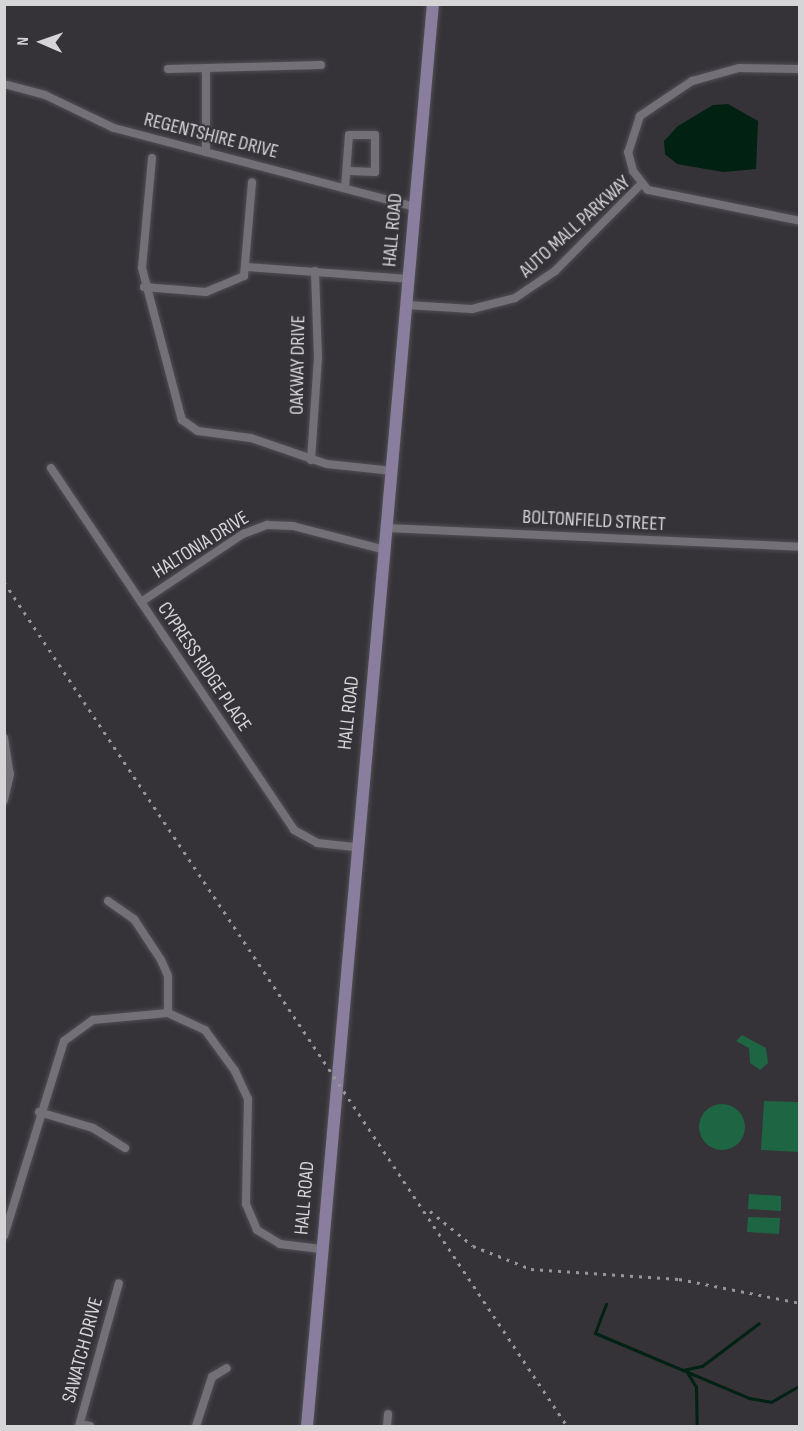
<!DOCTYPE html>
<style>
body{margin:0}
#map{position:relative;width:804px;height:1431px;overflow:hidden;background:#353338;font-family:"Sofia Sans Condensed",sans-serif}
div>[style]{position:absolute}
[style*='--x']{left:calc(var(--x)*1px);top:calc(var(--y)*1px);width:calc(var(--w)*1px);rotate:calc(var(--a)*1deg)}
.green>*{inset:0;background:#1e6544}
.round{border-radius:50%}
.water>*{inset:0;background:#012112}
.stream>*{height:3px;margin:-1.5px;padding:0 1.5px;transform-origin:1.5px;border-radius:1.5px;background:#012112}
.roads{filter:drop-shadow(0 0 2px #504f53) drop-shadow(0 0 2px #504f53)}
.street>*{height:8px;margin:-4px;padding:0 4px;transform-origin:4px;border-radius:4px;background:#737177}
.secondary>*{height:12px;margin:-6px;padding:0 6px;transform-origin:6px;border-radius:6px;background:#897e9d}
.rail>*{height:3px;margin-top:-1.5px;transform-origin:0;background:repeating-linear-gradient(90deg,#979699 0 3px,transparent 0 9px)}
span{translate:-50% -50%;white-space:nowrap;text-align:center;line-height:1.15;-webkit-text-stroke:4.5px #353338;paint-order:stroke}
.street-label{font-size:20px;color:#d5d4d7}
.frame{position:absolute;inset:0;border:6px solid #d5d4d7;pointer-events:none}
.north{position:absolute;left:12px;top:12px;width:60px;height:60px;-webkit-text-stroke:4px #353338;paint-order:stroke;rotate:272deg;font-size:16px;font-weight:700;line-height:24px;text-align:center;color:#d5d4d7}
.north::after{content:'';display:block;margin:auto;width:21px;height:27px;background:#d5d4d7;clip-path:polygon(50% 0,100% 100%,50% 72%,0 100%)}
</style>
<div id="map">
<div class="green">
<div style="clip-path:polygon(742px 1035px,766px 1048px,768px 1063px,760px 1070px,750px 1063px,749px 1048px,736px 1041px)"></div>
<div style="clip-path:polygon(764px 1101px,799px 1102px,799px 1152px,761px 1150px)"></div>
<div class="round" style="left:699px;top:1104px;width:46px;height:46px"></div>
<div style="clip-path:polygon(749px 1194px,781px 1196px,781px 1211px,748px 1209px)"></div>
<div style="clip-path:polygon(748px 1217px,780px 1218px,779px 1234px,747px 1232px)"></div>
</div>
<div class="water">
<div style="clip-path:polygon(728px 104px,758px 121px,756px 169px,723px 172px,677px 164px,665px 154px,664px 141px,678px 126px,713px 105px)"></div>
</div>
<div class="stream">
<div style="--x:606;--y:1304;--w:31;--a:111"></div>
<div style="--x:595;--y:1333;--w:167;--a:22.9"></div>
<div style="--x:749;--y:1398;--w:22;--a:10"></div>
<div style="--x:771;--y:1402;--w:34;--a:-30"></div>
<div style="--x:683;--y:1370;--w:19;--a:-12"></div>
<div style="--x:702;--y:1366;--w:71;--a:-37"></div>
<div style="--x:688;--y:1374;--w:15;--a:58"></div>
<div style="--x:696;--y:1387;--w:39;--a:89"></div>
</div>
<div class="roads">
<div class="street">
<div style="--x:168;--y:69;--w:153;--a:-1.5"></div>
<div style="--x:800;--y:69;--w:61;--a:-179.1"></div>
<div style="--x:739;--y:68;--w:49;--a:164.5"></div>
<div style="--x:692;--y:81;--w:63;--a:146.1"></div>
<div style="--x:640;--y:116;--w:38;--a:108"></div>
<div style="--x:628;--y:152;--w:20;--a:75"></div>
<div style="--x:633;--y:171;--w:24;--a:52"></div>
<div style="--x:648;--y:190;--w:155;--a:11.5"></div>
<div style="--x:4;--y:84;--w:42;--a:15"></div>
<div style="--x:45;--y:95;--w:76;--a:25.6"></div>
<div style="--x:114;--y:128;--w:311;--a:14.7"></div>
<div style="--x:206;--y:152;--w:84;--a:-90"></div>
<div style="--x:152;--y:158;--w:110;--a:95.2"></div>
<div style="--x:142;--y:268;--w:157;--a:75.3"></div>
<div style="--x:182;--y:420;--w:19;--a:35"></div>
<div style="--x:198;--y:431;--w:53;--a:7.5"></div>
<div style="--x:251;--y:438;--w:80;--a:18.9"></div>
<div style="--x:327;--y:464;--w:66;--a:6.1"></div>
<div style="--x:345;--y:188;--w:53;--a:-85.7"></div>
<div style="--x:349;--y:135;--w:26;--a:0"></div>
<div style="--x:375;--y:135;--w:37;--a:90"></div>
<div style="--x:375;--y:172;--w:26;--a:-178"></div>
<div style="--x:247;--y:267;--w:162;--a:4.2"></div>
<div style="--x:144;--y:287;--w:62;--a:4.6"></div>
<div style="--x:206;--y:292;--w:41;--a:-22.8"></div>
<div style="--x:244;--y:276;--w:94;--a:-85.1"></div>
<div style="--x:406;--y:305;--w:66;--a:3.5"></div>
<div style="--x:472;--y:309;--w:44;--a:-14.3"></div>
<div style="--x:515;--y:298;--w:48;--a:-34"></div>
<div style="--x:555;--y:271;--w:122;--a:-45.3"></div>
<div style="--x:311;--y:460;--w:102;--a:-86.1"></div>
<div style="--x:318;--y:358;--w:87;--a:-92"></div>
<div style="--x:51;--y:468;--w:436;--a:56.1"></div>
<div style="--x:294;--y:830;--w:26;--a:29"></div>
<div style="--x:317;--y:843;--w:38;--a:6"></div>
<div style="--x:387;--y:528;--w:413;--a:2.6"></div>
<div style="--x:141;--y:602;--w:123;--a:-33.7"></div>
<div style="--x:243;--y:534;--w:26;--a:-21"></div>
<div style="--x:267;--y:525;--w:26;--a:2"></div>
<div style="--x:293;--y:526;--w:95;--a:14.6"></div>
<div style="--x:4;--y:738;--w:36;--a:81"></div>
<div style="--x:10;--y:774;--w:27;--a:103"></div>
<div style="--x:108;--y:901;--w:32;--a:35"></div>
<div style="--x:134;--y:919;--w:49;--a:56.6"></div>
<div style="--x:161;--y:960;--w:17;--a:66"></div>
<div style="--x:168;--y:976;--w:37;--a:90"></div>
<div style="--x:39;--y:1112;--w:56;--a:16.5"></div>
<div style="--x:93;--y:1128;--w:38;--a:32"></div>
<div style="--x:4;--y:1236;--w:204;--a:-72.9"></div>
<div style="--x:64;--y:1041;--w:36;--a:-36"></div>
<div style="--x:93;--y:1020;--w:75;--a:-5.3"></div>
<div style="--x:168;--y:1013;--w:41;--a:24.7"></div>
<div style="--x:205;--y:1030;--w:51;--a:53.8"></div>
<div style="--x:235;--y:1071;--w:31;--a:65"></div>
<div style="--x:248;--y:1099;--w:105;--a:91.1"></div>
<div style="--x:246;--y:1204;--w:28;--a:67"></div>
<div style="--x:257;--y:1230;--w:27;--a:31"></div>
<div style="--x:280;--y:1244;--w:41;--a:7"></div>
<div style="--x:80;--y:1424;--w:10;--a:11"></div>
<div style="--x:79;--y:1426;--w:148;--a:-74.4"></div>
<div style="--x:196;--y:1426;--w:52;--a:-71.9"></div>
<div style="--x:212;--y:1377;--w:17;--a:-31"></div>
<div style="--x:387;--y:1426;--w:12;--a:-85"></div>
</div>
<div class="secondary">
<div style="--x:307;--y:1426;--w:1428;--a:-84.94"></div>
</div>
</div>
<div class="rail">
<div style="--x:4;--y:582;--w:1015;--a:56.29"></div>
<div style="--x:430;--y:1211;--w:55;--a:39.1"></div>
<div style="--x:473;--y:1246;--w:62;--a:21.6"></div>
<div style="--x:531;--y:1269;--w:148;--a:3.9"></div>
<div style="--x:679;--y:1279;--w:123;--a:11.2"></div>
</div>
<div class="street-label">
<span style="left:211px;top:136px;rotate:14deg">REGENTSHIRE DRIVE</span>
<span style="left:575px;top:227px;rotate:-42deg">AUTO MALL PARKWAY</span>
<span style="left:393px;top:230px;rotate:-85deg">HALL ROAD</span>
<span style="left:298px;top:365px;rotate:-89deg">OAKWAY DRIVE</span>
<span style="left:594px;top:521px;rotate:3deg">BOLTONFIELD STREET</span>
<span style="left:201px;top:545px;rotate:-32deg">HALTONIA DRIVE</span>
<span style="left:204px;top:667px;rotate:56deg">CYPRESS RIDGE PLACE</span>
<span style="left:349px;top:713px;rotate:-84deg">HALL ROAD</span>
<span style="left:305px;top:1198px;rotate:-85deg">HALL ROAD</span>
<span style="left:83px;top:1350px;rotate:-75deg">SAWATCH DRIVE</span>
</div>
<div class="frame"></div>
<div class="north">N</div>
</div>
